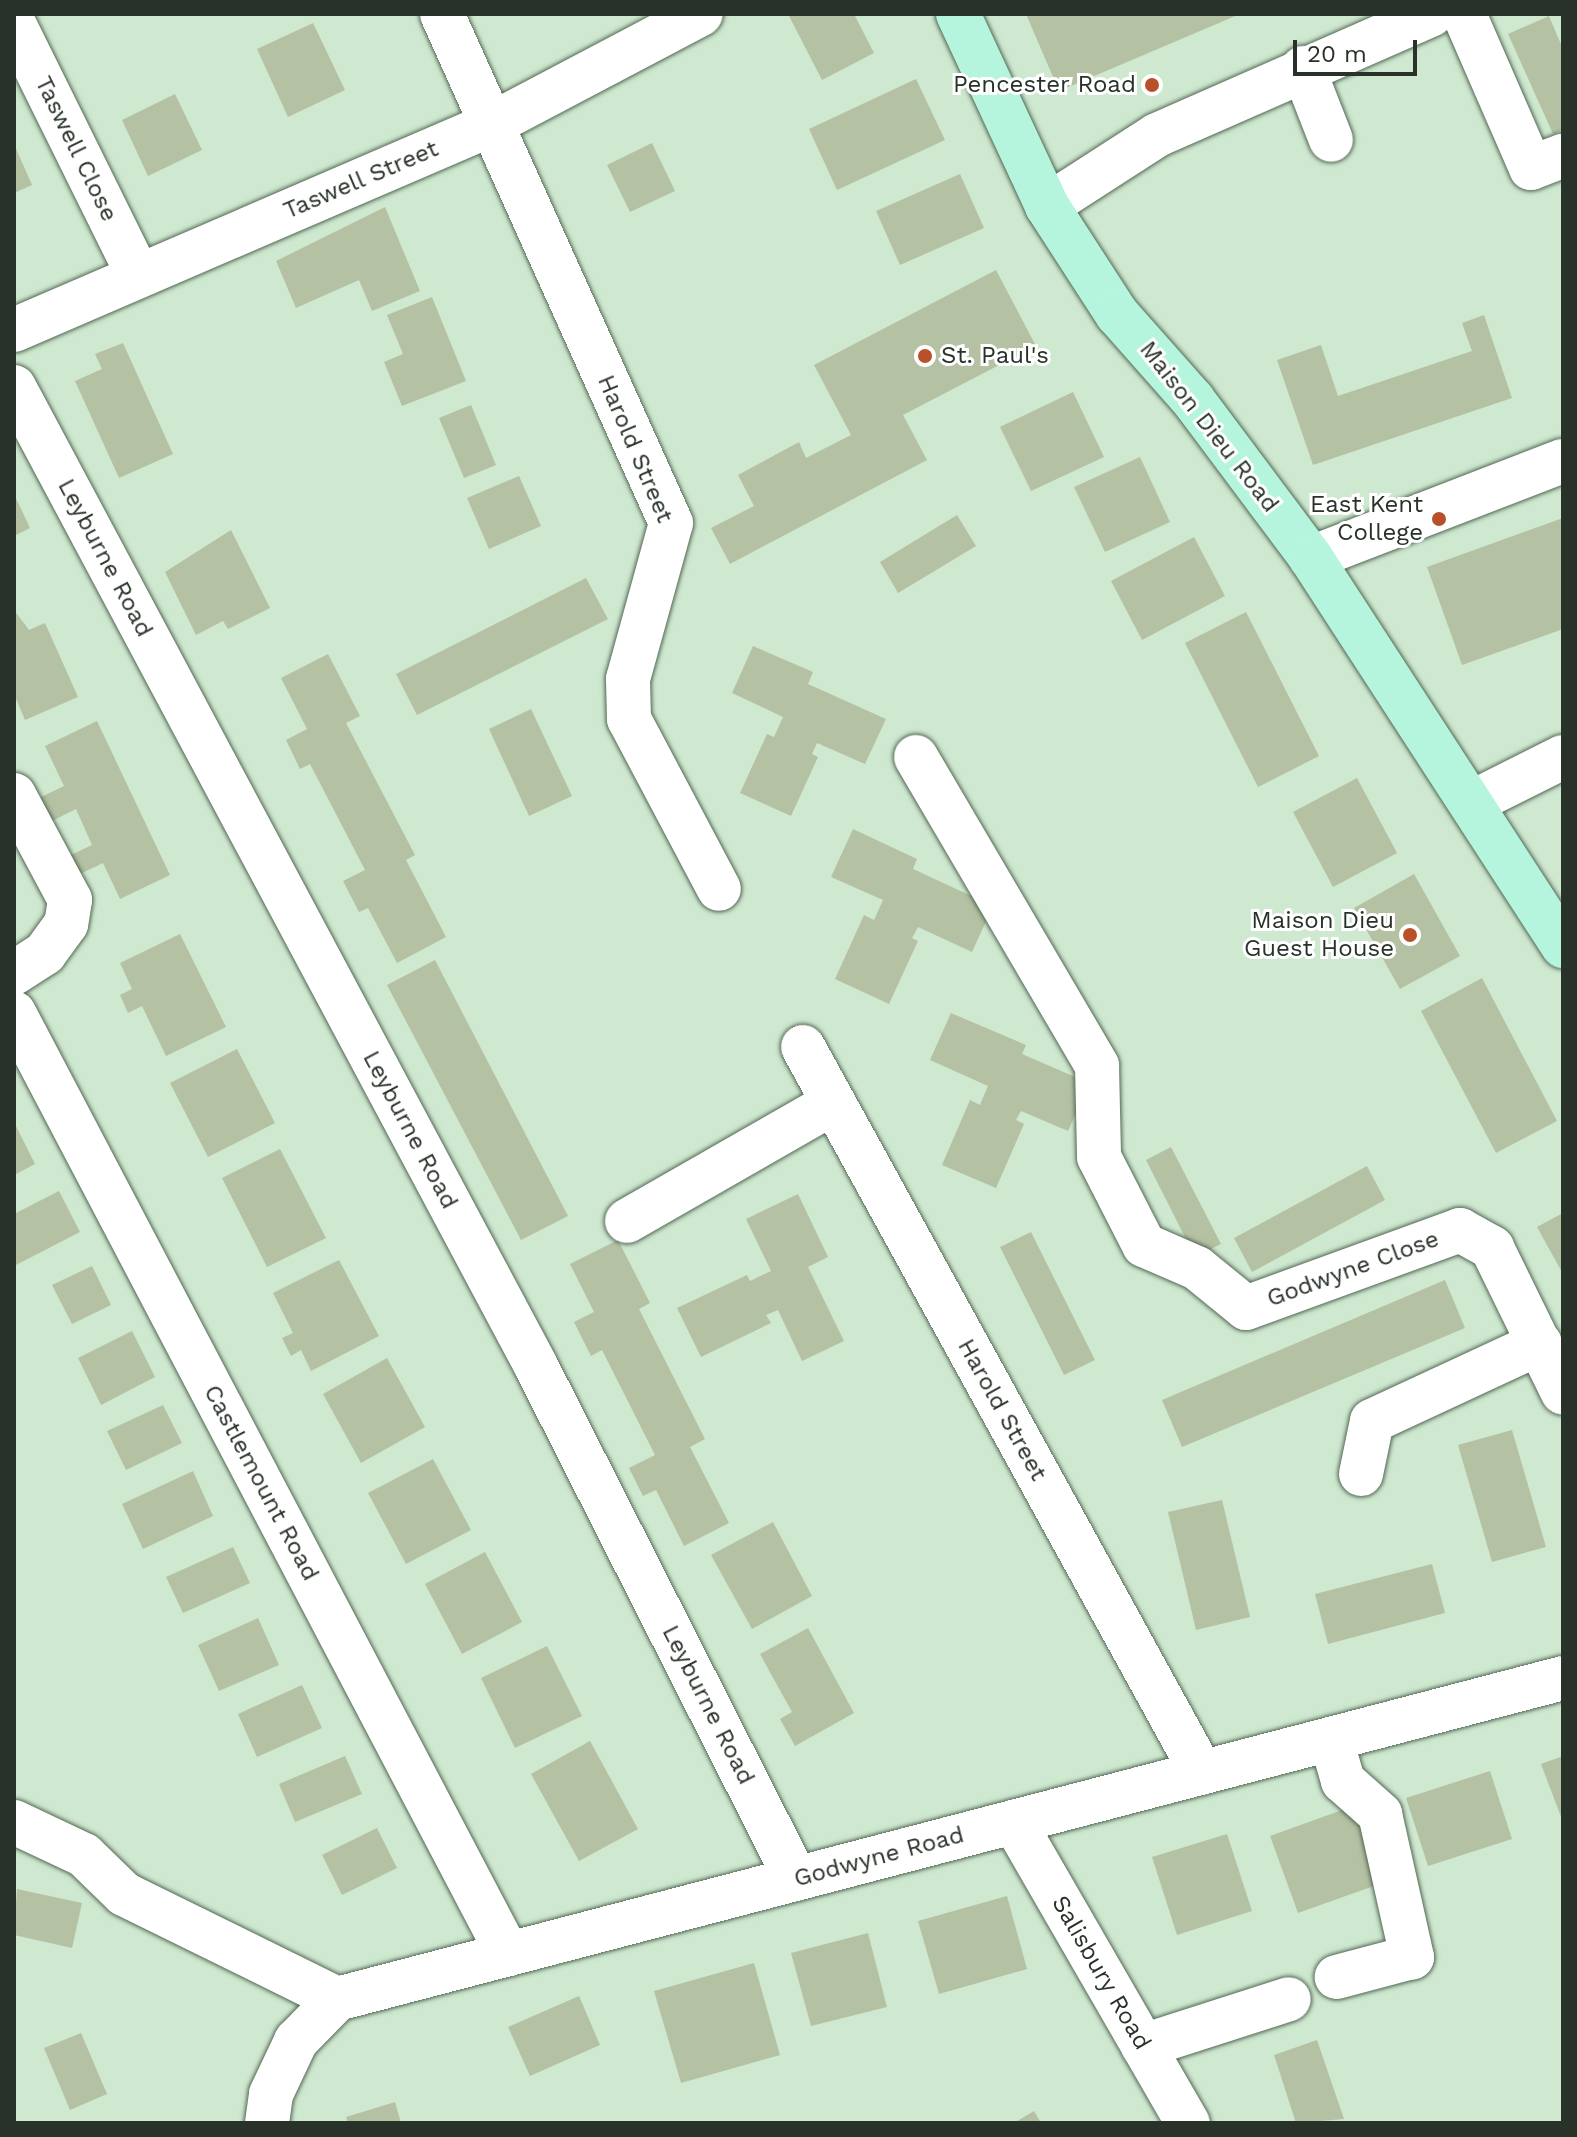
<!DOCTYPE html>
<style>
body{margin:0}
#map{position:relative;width:1577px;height:2137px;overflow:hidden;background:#cfe8d0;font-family:"Work Sans",sans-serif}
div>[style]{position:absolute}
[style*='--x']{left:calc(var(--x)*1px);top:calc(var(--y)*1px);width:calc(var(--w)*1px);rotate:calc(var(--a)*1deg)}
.building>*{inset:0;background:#b5c1a3}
.roads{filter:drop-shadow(0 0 2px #526853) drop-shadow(0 0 2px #526853)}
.minor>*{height:44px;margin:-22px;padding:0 22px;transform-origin:22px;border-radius:22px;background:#fff}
.major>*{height:44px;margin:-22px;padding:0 22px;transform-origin:22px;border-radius:22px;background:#b6f5dd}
.dots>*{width:22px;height:22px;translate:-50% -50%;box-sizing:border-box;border:4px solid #fff;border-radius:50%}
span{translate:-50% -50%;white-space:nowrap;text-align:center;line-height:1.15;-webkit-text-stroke:6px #fff;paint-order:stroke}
.poi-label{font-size:24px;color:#293229}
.right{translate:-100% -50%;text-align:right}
.left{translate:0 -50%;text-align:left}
.street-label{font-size:24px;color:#293229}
.frame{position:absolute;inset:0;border:16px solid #293229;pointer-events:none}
.scale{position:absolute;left:1293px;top:40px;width:124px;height:36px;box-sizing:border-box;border:4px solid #293229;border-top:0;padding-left:10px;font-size:24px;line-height:28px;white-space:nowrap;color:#293229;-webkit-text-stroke:6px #fff;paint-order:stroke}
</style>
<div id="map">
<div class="building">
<div style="clip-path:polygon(788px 14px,854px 14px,874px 53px,822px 80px)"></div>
<div style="clip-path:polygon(1026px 14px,1240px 14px,1059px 91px)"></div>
<div style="clip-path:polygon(1549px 16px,1563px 49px,1563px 130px,1553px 134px,1508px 34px)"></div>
<div style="clip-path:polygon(313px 23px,345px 90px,288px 117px,257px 49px)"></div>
<div style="clip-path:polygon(916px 79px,945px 140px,837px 190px,809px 129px)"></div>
<div style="clip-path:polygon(175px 94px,202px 150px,148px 176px,122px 120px)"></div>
<div style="clip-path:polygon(652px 143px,675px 191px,630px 212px,607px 165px)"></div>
<div style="clip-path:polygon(14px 144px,32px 185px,14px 193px)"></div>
<div style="clip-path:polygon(960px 174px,984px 228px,900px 265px,876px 211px)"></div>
<div style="clip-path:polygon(385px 207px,420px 291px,372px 311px,359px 280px,296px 308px,276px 261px)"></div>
<div style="clip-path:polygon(996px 270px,1036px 346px,903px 415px,927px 460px,730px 564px,711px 528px,754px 506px,738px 475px,799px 442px,806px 458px,851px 435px,814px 365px)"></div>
<div style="clip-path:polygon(432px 297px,466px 381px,402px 406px,384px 362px,403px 354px,387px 315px)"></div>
<div style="clip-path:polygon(1484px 315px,1512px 398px,1313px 465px,1277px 360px,1321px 345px,1338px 396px,1472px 351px,1462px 323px)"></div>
<div style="clip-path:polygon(123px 343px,173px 454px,119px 478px,75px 381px,102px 369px,95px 354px)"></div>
<div style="clip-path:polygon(1073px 392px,1104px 457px,1031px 491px,1000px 427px)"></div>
<div style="clip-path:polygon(471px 405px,496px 465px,464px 478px,439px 418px)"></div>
<div style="clip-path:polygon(1140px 457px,1170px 522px,1105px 552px,1074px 487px)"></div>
<div style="clip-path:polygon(519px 476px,541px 526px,489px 549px,467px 498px)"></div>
<div style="clip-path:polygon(14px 494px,30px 528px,14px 536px)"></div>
<div style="clip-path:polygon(957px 515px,976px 546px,898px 593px,880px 562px)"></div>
<div style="clip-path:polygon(1563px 518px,1563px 629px,1462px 665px,1427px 567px)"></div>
<div style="clip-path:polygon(231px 530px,270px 608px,228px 629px,223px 621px,196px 635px,165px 572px)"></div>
<div style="clip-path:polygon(1194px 537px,1225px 596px,1142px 640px,1111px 581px)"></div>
<div style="clip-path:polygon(586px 578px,608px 619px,417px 715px,396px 674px)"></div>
<div style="clip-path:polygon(14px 610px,29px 630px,45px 623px,78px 697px,25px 720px,14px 694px)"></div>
<div style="clip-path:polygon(1246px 612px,1319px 756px,1258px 787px,1185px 643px)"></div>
<div style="clip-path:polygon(753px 646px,813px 672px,808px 684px,886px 719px,865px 764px,817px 743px,812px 754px,818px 757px,791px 816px,740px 793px,767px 734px,774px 737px,783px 717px,732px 693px)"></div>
<div style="clip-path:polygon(328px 654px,360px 716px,346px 723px,415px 855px,406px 860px,446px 937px,397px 963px,368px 908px,359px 912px,343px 881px,365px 870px,310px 764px,300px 769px,286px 740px,307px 729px,281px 678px)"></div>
<div style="clip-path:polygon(531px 709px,572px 796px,529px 816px,489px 729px)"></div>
<div style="clip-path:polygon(97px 721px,170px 875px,120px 899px,103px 863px,76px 876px,67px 857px,92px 845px,76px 809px,48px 823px,37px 799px,64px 786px,45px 746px)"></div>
<div style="clip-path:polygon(1357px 778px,1397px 853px,1333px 887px,1293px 812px)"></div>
<div style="clip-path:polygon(853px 829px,917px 859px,913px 869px,993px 906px,972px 952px,918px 927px,912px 938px,918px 941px,889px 1004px,835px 979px,864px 915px,874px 920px,883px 900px,831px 877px)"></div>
<div style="clip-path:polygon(1414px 874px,1460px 956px,1400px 989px,1354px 908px)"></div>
<div style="clip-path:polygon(180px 934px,226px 1027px,166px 1056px,142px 1006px,128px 1013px,120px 995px,132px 989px,120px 963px)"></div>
<div style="clip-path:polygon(435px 960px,568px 1216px,521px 1240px,387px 985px)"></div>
<div style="clip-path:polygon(1482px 978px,1557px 1121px,1496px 1153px,1421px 1011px)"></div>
<div style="clip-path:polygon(951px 1013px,1026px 1045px,1022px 1054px,1089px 1083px,1068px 1131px,1021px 1111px,1016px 1120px,1024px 1124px,996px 1188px,942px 1165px,970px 1100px,980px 1105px,988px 1086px,930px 1060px)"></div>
<div style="clip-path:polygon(237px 1049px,275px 1123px,208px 1157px,170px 1083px)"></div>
<div style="clip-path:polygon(14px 1122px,35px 1164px,14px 1175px)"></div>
<div style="clip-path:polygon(1171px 1147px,1221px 1244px,1195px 1257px,1146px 1160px)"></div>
<div style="clip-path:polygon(280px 1149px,326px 1238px,267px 1267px,222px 1178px)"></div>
<div style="clip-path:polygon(1367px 1166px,1385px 1200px,1252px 1272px,1234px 1238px)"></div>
<div style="clip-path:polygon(59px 1191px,80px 1232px,16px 1265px,14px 1214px)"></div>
<div style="clip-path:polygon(798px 1194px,828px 1257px,808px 1267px,844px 1341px,802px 1361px,778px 1310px,766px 1315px,771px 1323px,701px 1357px,677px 1308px,747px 1275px,750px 1281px,771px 1271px,746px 1219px)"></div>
<div style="clip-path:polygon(1563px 1213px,1563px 1274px,1537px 1227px)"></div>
<div style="clip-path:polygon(1031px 1232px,1095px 1360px,1064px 1375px,1000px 1247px)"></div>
<div style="clip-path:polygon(618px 1240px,650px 1303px,639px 1309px,705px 1439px,690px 1447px,729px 1523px,684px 1546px,656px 1490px,643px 1496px,629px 1468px,655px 1455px,602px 1350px,591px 1356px,574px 1322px,594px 1312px,570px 1264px)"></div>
<div style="clip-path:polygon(339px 1260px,379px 1336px,311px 1371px,301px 1350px,291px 1356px,282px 1338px,293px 1333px,273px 1293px)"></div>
<div style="clip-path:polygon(92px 1266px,111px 1305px,72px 1324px,52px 1285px)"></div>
<div style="clip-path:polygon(1445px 1280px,1465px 1328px,1182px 1447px,1162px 1400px)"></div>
<div style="clip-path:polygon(132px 1331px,155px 1377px,101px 1405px,78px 1358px)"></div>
<div style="clip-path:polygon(387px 1358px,425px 1427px,361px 1463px,323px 1394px)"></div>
<div style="clip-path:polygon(163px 1405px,182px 1443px,126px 1470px,107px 1431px)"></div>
<div style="clip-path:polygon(1512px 1430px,1546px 1547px,1492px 1562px,1458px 1445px)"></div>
<div style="clip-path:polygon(433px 1459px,471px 1530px,406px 1564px,368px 1493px)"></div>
<div style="clip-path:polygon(193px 1471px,213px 1516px,143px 1549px,122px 1504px)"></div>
<div style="clip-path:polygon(1222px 1500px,1250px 1617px,1196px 1630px,1168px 1512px)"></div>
<div style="clip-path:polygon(773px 1522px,812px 1596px,752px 1629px,711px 1555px)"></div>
<div style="clip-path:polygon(233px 1547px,250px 1583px,183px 1613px,166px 1577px)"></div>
<div style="clip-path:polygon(485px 1552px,522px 1622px,462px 1654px,425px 1584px)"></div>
<div style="clip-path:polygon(1432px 1564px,1445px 1613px,1328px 1644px,1315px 1594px)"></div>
<div style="clip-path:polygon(258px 1618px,279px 1665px,219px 1691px,198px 1645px)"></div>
<div style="clip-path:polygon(808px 1628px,854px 1713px,795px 1746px,780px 1719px,792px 1712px,760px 1654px)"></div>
<div style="clip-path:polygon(547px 1646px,582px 1716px,515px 1748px,481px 1678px)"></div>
<div style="clip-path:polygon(302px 1685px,322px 1728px,257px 1757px,238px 1714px)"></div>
<div style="clip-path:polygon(590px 1741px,638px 1829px,579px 1861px,531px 1774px)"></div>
<div style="clip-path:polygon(345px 1756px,362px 1794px,295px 1822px,279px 1784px)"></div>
<div style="clip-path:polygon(1563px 1756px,1563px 1822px,1541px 1764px)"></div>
<div style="clip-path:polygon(1490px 1771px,1512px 1839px,1428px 1866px,1406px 1798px)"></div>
<div style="clip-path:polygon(1356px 1805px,1385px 1882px,1298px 1913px,1270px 1836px)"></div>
<div style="clip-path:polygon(377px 1828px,397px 1868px,342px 1895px,322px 1855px)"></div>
<div style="clip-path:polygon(1227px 1834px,1252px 1911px,1177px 1935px,1152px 1857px)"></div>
<div style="clip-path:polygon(17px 1889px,82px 1903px,72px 1948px,14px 1935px)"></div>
<div style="clip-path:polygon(1007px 1896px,1027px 1969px,939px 1994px,918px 1921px)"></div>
<div style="clip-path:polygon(868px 1933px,887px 2007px,811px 2026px,791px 1953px)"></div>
<div style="clip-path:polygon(754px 1963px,780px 2055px,681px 2083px,654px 1991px)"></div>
<div style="clip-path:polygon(579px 1996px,600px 2045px,530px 2076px,508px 2027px)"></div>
<div style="clip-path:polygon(81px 2033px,107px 2094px,70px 2110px,44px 2048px)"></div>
<div style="clip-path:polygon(1317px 2040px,1344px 2119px,1296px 2123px,1274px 2055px)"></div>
<div style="clip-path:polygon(395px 2102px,401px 2123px,348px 2123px,346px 2117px)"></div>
<div style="clip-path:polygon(1034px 2111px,1041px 2123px,1014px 2123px)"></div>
</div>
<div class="roads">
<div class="minor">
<div style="--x:442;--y:14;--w:558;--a:65.78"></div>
<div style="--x:671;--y:523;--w:162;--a:105.4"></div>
<div style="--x:628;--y:679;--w:40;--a:88.6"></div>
<div style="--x:629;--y:719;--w:192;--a:62.1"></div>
<div style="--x:1464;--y:14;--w:168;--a:66.5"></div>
<div style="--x:1531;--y:168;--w:34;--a:-21"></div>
<div style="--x:14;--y:24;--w:280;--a:63.7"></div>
<div style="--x:1303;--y:68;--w:77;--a:68.7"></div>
<div style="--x:1047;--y:206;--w:131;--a:-32.8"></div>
<div style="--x:1157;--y:135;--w:300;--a:-23.7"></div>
<div style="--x:14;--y:330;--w:520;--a:-23.31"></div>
<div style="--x:492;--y:124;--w:236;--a:-27.8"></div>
<div style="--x:14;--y:387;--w:1109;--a:61.93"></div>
<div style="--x:536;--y:1366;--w:575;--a:63.12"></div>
<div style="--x:1311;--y:558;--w:270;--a:-21.1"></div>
<div style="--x:916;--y:757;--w:358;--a:59.6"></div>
<div style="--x:1097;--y:1066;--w:91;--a:88.7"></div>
<div style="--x:1099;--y:1157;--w:99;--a:62.9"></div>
<div style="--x:1144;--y:1245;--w:58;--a:23.5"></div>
<div style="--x:1197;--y:1268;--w:63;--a:39.2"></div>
<div style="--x:1246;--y:1308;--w:228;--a:-20"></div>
<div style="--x:1460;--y:1230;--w:37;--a:29"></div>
<div style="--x:1492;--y:1248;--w:161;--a:63.9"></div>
<div style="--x:14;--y:795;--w:119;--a:61.9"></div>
<div style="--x:70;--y:900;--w:24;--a:99"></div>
<div style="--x:66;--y:924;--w:36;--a:126"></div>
<div style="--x:45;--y:953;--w:37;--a:147"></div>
<div style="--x:1471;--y:803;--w:103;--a:-26.6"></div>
<div style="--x:14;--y:1013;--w:1063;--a:62.3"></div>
<div style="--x:803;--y:1047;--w:828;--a:61.21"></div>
<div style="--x:627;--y:1221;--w:237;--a:-29.8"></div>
<div style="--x:1361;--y:1474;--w:54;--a:-78.3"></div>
<div style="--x:1372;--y:1421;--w:185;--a:-24.9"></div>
<div style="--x:1331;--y:1739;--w:44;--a:74.1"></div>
<div style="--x:1343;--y:1781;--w:50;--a:41.7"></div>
<div style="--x:1380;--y:1814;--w:147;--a:77.4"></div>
<div style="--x:1412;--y:1957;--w:78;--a:165.1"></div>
<div style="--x:14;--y:1822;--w:77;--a:25.2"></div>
<div style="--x:84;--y:1855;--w:56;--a:44.3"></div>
<div style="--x:124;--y:1894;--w:237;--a:26.2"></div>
<div style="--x:1014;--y:1822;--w:348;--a:60"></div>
<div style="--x:1143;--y:2046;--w:153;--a:-17.8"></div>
<div style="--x:267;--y:2123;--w:29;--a:-82"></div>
<div style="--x:271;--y:2094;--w:59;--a:-64.7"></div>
<div style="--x:296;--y:2041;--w:59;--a:-45.7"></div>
<div style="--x:337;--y:1999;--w:1267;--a:-14.67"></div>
</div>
<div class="major">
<div style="--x:958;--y:14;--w:212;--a:65.1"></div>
<div style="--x:1047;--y:206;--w:129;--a:57.1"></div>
<div style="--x:1117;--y:314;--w:115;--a:48.5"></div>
<div style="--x:1193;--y:400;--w:197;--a:53.2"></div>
<div style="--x:1311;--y:558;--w:463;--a:57"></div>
</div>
</div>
<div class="dots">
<div style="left:1152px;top:85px;background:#b85129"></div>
<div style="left:925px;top:356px;background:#b85129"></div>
<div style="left:1439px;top:519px;background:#b85129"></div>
<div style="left:1410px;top:935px;background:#b85129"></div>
</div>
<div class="poi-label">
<span class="right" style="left:1136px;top:85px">Pencester Road</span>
<span class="left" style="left:941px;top:356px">St. Paul's</span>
<span class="right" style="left:1423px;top:519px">East Kent<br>College</span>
<span class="right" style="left:1394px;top:935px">Maison Dieu<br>Guest House</span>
</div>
<div class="street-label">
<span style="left:76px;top:149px;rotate:64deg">Taswell Close</span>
<span style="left:361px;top:180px;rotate:-23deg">Taswell Street</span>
<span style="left:1209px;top:427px;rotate:52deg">Maison Dieu Road</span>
<span style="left:635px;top:449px;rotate:67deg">Harold Street</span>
<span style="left:105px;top:558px;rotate:62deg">Leyburne Road</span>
<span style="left:410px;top:1130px;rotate:62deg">Leyburne Road</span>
<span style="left:1353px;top:1269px;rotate:-20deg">Godwyne Close</span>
<span style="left:1002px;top:1410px;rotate:61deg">Harold Street</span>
<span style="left:261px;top:1483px;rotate:62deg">Castlemount Road</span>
<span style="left:708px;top:1705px;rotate:63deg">Leyburne Road</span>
<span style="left:879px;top:1857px;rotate:-15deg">Godwyne Road</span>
<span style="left:1101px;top:1973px;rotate:60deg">Salisbury Road</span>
</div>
<div class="frame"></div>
<div class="scale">20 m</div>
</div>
